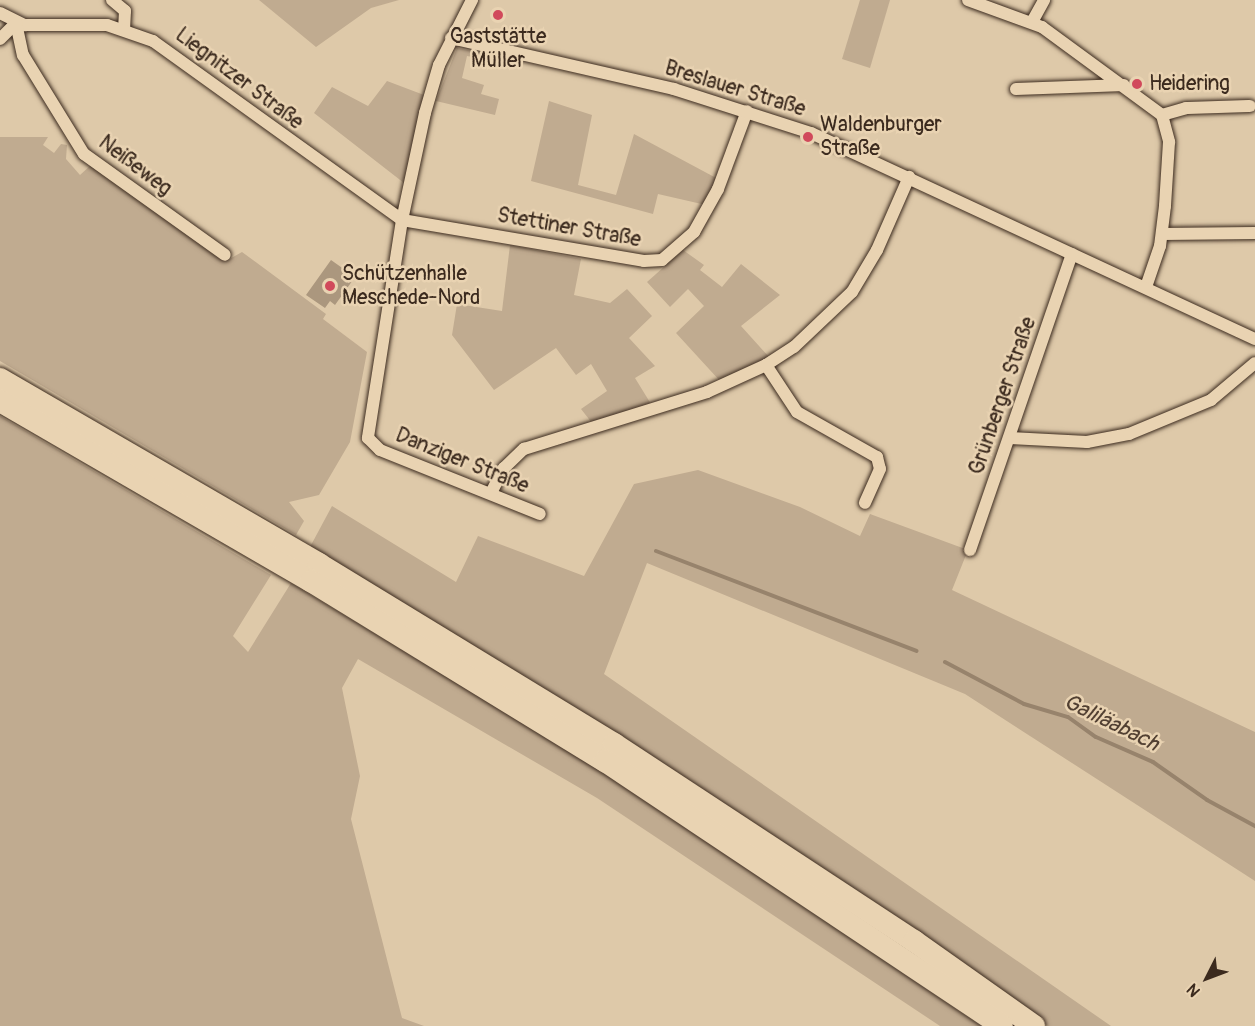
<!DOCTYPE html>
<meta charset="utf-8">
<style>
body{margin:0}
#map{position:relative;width:1255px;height:1026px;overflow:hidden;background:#dec9a9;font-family:Pangolin,sans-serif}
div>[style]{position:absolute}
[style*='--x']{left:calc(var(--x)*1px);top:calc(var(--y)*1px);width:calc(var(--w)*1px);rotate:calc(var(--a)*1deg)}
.green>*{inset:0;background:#c0ab90}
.stream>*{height:4px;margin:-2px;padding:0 2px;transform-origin:2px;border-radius:2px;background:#97836c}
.building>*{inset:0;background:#ab977e}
.roads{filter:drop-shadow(0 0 2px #3b2a1e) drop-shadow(0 0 2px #3b2a1e)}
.street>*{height:12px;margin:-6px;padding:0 6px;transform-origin:6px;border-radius:6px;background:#e9d3b2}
.highway>*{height:22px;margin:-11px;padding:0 11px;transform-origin:11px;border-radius:11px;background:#e9d3b2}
.dots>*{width:16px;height:16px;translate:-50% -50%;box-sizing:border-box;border:3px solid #e9d3b2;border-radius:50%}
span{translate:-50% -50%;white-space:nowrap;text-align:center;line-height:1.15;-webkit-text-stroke:5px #e9d3b2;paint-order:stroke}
.poi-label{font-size:21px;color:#3b2a1e}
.left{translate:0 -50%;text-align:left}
.street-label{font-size:21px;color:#3b2a1e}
.water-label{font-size:22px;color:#524032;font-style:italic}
.north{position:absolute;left:1177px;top:948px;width:60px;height:60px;-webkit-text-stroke:4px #e9d3b2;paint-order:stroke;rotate:228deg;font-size:16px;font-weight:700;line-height:24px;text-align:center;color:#3b2a1e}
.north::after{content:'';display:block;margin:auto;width:21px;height:27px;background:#3b2a1e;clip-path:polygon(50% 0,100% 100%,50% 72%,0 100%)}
</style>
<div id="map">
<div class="green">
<div style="clip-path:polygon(259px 0,399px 0,371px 8px,316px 47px)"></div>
<div style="clip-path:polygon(860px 0,890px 0,870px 68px,842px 59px)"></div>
<div style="clip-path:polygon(457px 48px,488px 54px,487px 60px,467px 56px,462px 78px,484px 85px,481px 94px,499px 99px,495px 115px,436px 101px)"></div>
<div style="clip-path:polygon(387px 81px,424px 95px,404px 183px,314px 113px,332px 87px,368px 106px)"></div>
<div style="clip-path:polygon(549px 101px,592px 115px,578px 185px,616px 195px,634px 134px,718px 179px,706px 205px,658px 194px,653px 214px,531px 181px)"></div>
<div style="clip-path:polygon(0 137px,48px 137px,43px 145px,54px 153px,61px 144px,67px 145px,66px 159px,80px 175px,91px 165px,226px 261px,242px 252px,326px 314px,323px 319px,367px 352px,350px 442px,319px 495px,289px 502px,304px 521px,296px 535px,0 361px)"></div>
<div style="clip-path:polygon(510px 245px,581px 259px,574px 295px,610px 303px,627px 289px,652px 316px,629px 338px,655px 366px,635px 378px,651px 404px,592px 423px,581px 409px,607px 391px,591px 364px,576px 375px,556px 348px,494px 390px,452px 335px,457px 304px,502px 311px)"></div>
<div style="clip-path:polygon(683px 250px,704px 265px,700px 270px,722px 287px,741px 264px,780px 295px,741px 326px,770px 358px,720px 381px,676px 333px,704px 306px,688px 289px,670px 307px,647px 282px)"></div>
<div style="clip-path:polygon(0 416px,271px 575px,233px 636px,248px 652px,291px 583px,615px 779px,981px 1026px,940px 1026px,597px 798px,358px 659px,342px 688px,360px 776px,351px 819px,402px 1018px,424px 1026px,0 1026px)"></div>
<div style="clip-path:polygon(698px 470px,800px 507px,860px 536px,870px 514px,968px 550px,952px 590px,1255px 732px,1255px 881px,965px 694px,647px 563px,604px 674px,1111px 1026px,1048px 1026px,668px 770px,310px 547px,332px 506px,456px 582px,478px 536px,584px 576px,634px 484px)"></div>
</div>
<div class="stream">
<div style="--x:656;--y:551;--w:279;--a:21"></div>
<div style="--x:945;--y:662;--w:89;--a:28"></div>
<div style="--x:1024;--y:704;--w:46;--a:16.5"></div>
<div style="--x:1068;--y:717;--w:34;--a:36"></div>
<div style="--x:1096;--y:737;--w:62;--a:23.7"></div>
<div style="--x:1153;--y:762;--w:66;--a:35.1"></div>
<div style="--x:1207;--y:800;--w:55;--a:28.4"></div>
</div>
<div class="building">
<div style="clip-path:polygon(331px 260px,355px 277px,335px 305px,330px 301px,325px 308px,306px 295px)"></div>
</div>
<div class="roads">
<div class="street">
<div style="--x:112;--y:0;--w:17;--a:40"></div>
<div style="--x:125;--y:11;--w:19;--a:93"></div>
<div style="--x:472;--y:0;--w:73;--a:116.9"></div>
<div style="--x:439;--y:65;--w:50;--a:106.3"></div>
<div style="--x:425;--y:113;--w:109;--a:102.1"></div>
<div style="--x:402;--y:220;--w:221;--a:98.9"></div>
<div style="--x:368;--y:438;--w:17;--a:45"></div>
<div style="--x:380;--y:450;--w:172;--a:21.8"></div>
<div style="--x:968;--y:0;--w:79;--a:20"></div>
<div style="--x:1042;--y:27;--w:149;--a:36.3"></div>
<div style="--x:1162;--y:115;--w:28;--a:75"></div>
<div style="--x:1169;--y:142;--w:64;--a:93.6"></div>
<div style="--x:1165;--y:206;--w:40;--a:97.1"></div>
<div style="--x:1160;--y:246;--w:43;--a:108.9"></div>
<div style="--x:0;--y:13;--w:28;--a:26"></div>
<div style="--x:25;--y:25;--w:82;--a:0"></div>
<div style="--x:107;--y:25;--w:49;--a:19.2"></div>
<div style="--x:153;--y:41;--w:307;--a:35.7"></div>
<div style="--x:402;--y:220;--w:245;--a:9.6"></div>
<div style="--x:644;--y:261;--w:18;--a:-3"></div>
<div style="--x:662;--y:260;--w:43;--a:-41.2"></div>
<div style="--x:694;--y:232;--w:49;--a:-60.8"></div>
<div style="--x:718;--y:189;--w:83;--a:-69.6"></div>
<div style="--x:1032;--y:22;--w:25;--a:-61"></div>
<div style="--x:16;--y:23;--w:33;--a:78"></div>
<div style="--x:23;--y:55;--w:116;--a:58.4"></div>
<div style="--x:84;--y:154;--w:173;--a:35.6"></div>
<div style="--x:451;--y:38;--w:229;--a:12.9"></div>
<div style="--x:674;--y:89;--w:144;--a:17.8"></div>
<div style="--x:811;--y:133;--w:489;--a:24.9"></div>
<div style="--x:0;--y:39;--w:23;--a:-45"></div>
<div style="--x:1016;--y:89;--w:108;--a:-2.1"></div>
<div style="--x:1162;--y:115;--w:25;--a:-16"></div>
<div style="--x:1186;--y:108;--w:64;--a:-1.8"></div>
<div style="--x:1162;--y:234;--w:93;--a:-0.6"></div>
<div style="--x:766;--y:365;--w:56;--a:56.6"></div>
<div style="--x:797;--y:412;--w:92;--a:29.4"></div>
<div style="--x:877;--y:457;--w:12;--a:76"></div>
<div style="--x:880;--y:469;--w:37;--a:114"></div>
<div style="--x:1010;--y:438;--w:77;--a:3"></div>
<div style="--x:1087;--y:442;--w:43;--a:-10.8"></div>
<div style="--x:1129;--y:434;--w:89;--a:-22.5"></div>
<div style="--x:1211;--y:400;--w:57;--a:-40.1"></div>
<div style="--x:491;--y:493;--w:28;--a:-63"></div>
<div style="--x:504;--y:468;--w:28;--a:-44"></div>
<div style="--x:524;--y:449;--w:192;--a:-17.3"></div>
<div style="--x:707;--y:392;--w:65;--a:-24.6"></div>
<div style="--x:766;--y:365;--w:33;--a:-33"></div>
<div style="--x:794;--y:347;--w:80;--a:-43.5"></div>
<div style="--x:852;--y:292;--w:49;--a:-59.2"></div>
<div style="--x:877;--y:250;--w:80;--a:-66.3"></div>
<div style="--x:970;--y:550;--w:313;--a:-71"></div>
</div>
<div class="highway">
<div style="--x:0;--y:379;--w:369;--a:30.1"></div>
<div style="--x:319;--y:564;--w:346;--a:31.4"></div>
<div style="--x:614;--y:744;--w:359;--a:33.3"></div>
<div style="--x:914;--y:941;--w:147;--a:35.3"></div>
<div style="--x:0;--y:401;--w:359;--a:30.1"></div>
<div style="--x:311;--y:581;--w:345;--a:31.5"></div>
<div style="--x:605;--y:761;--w:477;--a:33.7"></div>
</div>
</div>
<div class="dots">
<div style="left:498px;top:15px;background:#d1495b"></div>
<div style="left:1137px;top:84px;background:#d1495b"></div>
<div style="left:808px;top:137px;background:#d1495b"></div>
<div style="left:330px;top:286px;background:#d1495b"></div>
</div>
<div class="poi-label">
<span style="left:498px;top:49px">Gaststätte<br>Müller</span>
<span class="left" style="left:1149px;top:84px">Heidering</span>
<span class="left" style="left:820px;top:137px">Waldenburger<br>Straße</span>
<span class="left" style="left:342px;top:286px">Schützenhalle<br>Meschede-Nord</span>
</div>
<div class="street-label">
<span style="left:239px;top:79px;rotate:37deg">Liegnitzer Straße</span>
<span style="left:735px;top:89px;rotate:17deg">Breslauer Straße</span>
<span style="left:135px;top:166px;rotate:37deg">Neißeweg</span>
<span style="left:569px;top:228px;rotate:10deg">Stettiner Straße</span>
<span style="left:1003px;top:396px;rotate:-71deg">Grünberger Straße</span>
<span style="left:462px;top:461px;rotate:22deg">Danziger Straße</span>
</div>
<div class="water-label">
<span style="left:1111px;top:723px;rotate:26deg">Galiläabach</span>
</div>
<div class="north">N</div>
</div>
